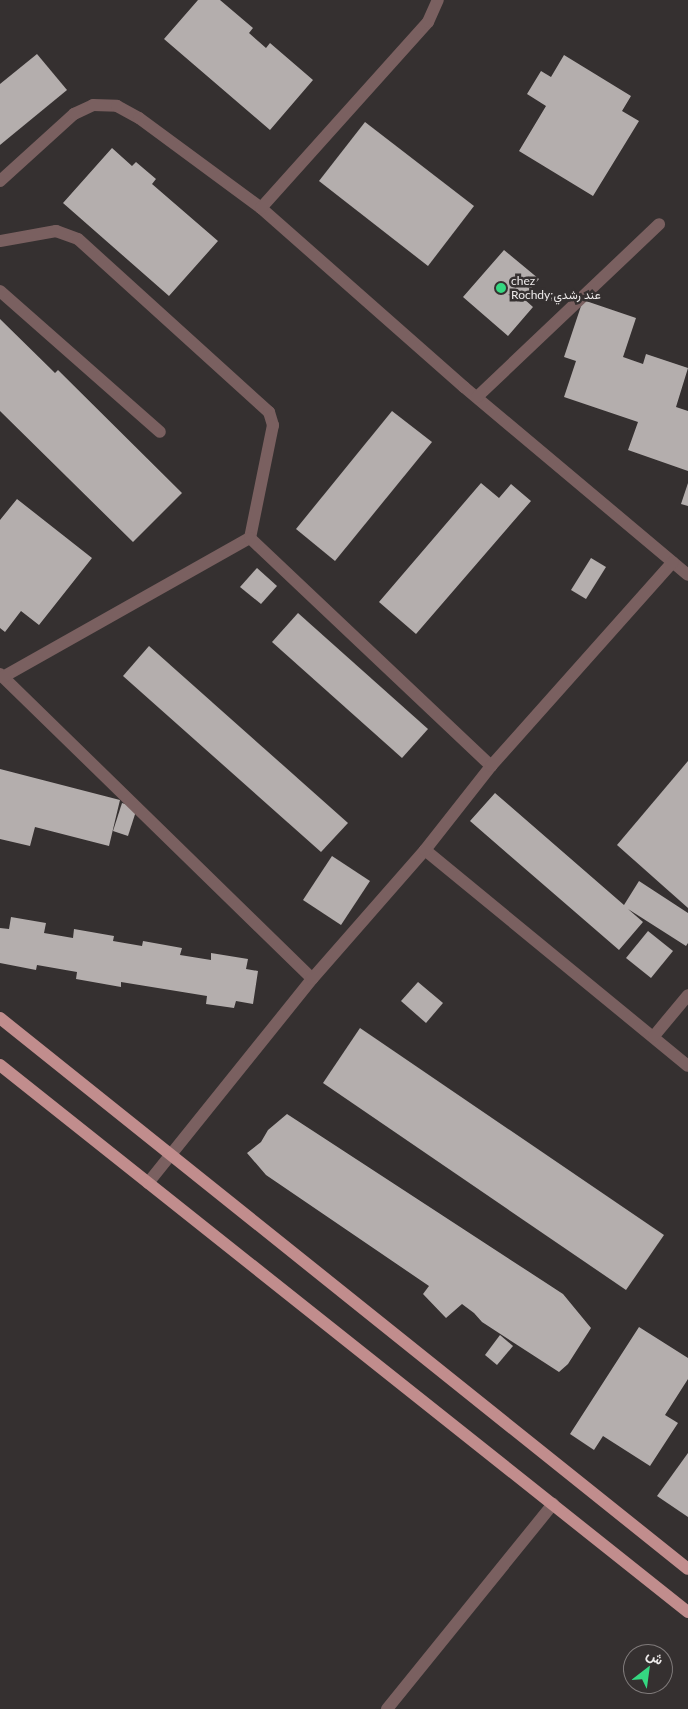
<!DOCTYPE html>
<meta charset="utf-8">
<style>
body{margin:0}
#map{position:relative;width:688px;height:1709px;overflow:hidden;background:#353030;font-family:Lato,Vazirmatn,sans-serif}
div>[style]{position:absolute}
[style*='--x']{left:calc(var(--x)*1px);top:calc(var(--y)*1px);width:calc(var(--w)*1px);rotate:calc(var(--a)*1deg)}
.building>*{inset:0;background:#b4aead}
.lane>*{height:12px;margin:-6px;padding:0 6px;transform-origin:6px;border-radius:6px;background:#7a6060}
.street>*{height:12px;margin:-6px;padding:0 6px;transform-origin:6px;border-radius:6px;background:#7a6060}
.primary>*{height:12px;margin:-6px;padding:0 6px;transform-origin:6px;border-radius:6px;background:#c18d8d}
.dots>*{width:14px;height:14px;translate:-50% -50%;box-sizing:border-box;border:2px solid #353030;border-radius:50%}
span{translate:-50% -50%;white-space:nowrap;text-align:center;line-height:1.15;-webkit-text-stroke:5px #353030;paint-order:stroke}
.poi-label{font-size:12px;color:#edeaea}
.left{translate:0 -50%;text-align:left}
.north{position:absolute;left:623px;top:1644px;width:50px;height:50px;box-sizing:border-box;background:#353030;border:1px solid #7f7a7a;border-radius:50%;rotate:30deg;font-size:14px;font-weight:700;line-height:20px;text-align:center;color:#edeaea}
.north::after{content:'';display:block;margin:auto;width:18px;height:22px;background:#35d881;clip-path:polygon(50% 0,100% 100%,50% 72%,0 100%)}
</style>
<div id="map">
<div class="building">
<div style="clip-path:polygon(198px 0,220px 0,253px 28px,249px 33px,266px 48px,270px 43px,313px 80px,270px 130px,164px 39px)"></div>
<div style="clip-path:polygon(37px 54px,67px 90px,0 145px,0 84px)"></div>
<div style="clip-path:polygon(564px 55px,631px 96px,622px 111px,639px 121px,593px 196px,519px 151px,546px 106px,527px 94px,541px 71px,551px 77px)"></div>
<div style="clip-path:polygon(365px 122px,474px 206px,428px 266px,319px 181px)"></div>
<div style="clip-path:polygon(112px 148px,132px 166px,136px 162px,156px 179px,152px 184px,218px 241px,169px 296px,63px 203px)"></div>
<div style="clip-path:polygon(504px 250px,539px 279px,523px 298px,533px 307px,508px 336px,463px 297px)"></div>
<div style="clip-path:polygon(583px 300px,636px 318px,623px 357px,643px 364px,646px 354px,688px 368px,676px 407px,688px 411px,688px 471px,628px 450px,638px 422px,564px 397px,576px 361px,564px 357px)"></div>
<div style="clip-path:polygon(0 319px,55px 373px,58px 370px,182px 493px,133px 542px,0 411px)"></div>
<div style="clip-path:polygon(392px 411px,432px 442px,335px 561px,296px 529px)"></div>
<div style="clip-path:polygon(481px 483px,499px 498px,511px 484px,531px 501px,416px 634px,379px 602px)"></div>
<div style="clip-path:polygon(688px 483px,688px 506px,681px 504px)"></div>
<div style="clip-path:polygon(17px 499px,92px 558px,39px 625px,21px 611px,5px 632px,0 628px,0 520px)"></div>
<div style="clip-path:polygon(591px 558px,606px 567px,586px 599px,571px 590px)"></div>
<div style="clip-path:polygon(257px 568px,277px 586px,261px 604px,240px 587px)"></div>
<div style="clip-path:polygon(298px 613px,428px 729px,402px 758px,272px 642px)"></div>
<div style="clip-path:polygon(149px 646px,348px 823px,321px 852px,123px 676px)"></div>
<div style="clip-path:polygon(688px 761px,688px 908px,617px 845px)"></div>
<div style="clip-path:polygon(0 769px,120px 800px,109px 846px,35px 827px,30px 846px,0 839px)"></div>
<div style="clip-path:polygon(495px 793px,624px 905px,639px 881px,688px 913px,688px 943px,686px 946px,628px 909px,643px 922px,619px 950px,470px 821px)"></div>
<div style="clip-path:polygon(122px 803px,137px 808px,128px 836px,113px 831px)"></div>
<div style="clip-path:polygon(332px 856px,370px 881px,341px 925px,303px 900px)"></div>
<div style="clip-path:polygon(11px 917px,46px 923px,44px 933px,73px 938px,74px 929px,114px 936px,113px 941px,142px 946px,143px 941px,182px 948px,180px 955px,211px 960px,211px 953px,248px 959px,246px 969px,258px 971px,253px 1004px,236px 1001px,234px 1008px,206px 1004px,207px 996px,121px 982px,121px 987px,76px 979px,77px 972px,37px 965px,36px 970px,0 963px,0 928px,9px 929px)"></div>
<div style="clip-path:polygon(648px 931px,673px 951px,651px 978px,626px 958px)"></div>
<div style="clip-path:polygon(418px 982px,443px 1003px,426px 1023px,401px 1001px)"></div>
<div style="clip-path:polygon(360px 1028px,664px 1235px,626px 1290px,323px 1083px)"></div>
<div style="clip-path:polygon(287px 1114px,563px 1294px,591px 1328px,568px 1364px,559px 1372px,482px 1322px,474px 1313px,462px 1304px,446px 1318px,423px 1294px,429px 1286px,266px 1175px,247px 1153px,261px 1142px,268px 1130px)"></div>
<div style="clip-path:polygon(639px 1327px,688px 1358px,688px 1379px,665px 1415px,678px 1423px,650px 1466px,603px 1436px,594px 1450px,570px 1434px)"></div>
<div style="clip-path:polygon(500px 1335px,513px 1346px,497px 1365px,485px 1355px)"></div>
<div style="clip-path:polygon(688px 1453px,688px 1517px,657px 1496px)"></div>
</div>
<div class="lane">
<div style="--x:0;--y:291;--w:213;--a:41.4"></div>
</div>
<div class="street">
<div style="--x:0;--y:181;--w:100;--a:-42.2"></div>
<div style="--x:74;--y:114;--w:21;--a:-25"></div>
<div style="--x:93;--y:105;--w:24;--a:2"></div>
<div style="--x:117;--y:106;--w:25;--a:29"></div>
<div style="--x:139;--y:118;--w:152;--a:36.4"></div>
<div style="--x:261;--y:208;--w:271;--a:41.4"></div>
<div style="--x:464;--y:387;--w:292;--a:40"></div>
<div style="--x:261;--y:208;--w:250;--a:-48.1"></div>
<div style="--x:428;--y:22;--w:24;--a:-66"></div>
<div style="--x:0;--y:241;--w:57;--a:-10.1"></div>
<div style="--x:56;--y:231;--w:23;--a:20"></div>
<div style="--x:78;--y:239;--w:258;--a:42.2"></div>
<div style="--x:269;--y:412;--w:14;--a:73"></div>
<div style="--x:273;--y:425;--w:115;--a:101.5"></div>
<div style="--x:477;--y:397;--w:251;--a:-43.5"></div>
<div style="--x:0;--y:674;--w:436;--a:44.3"></div>
<div style="--x:3;--y:677;--w:283;--a:-29.4"></div>
<div style="--x:250;--y:538;--w:332;--a:43.4"></div>
<div style="--x:425;--y:850;--w:340;--a:39.4"></div>
<div style="--x:654;--y:1036;--w:53;--a:-50.3"></div>
<div style="--x:148;--y:1183;--w:262;--a:-51.2"></div>
<div style="--x:312;--y:979;--w:171;--a:-48.8"></div>
<div style="--x:425;--y:850;--w:107;--a:-51.8"></div>
<div style="--x:491;--y:766;--w:273;--a:-48.3"></div>
<div style="--x:387;--y:1709;--w:264;--a:-51"></div>
</div>
<div class="primary">
<div style="--x:0;--y:1018;--w:881;--a:38.69"></div>
<div style="--x:0;--y:1065;--w:879;--a:38.49"></div>
</div>
<div class="dots">
<div style="left:501px;top:288px;background:#35d881"></div>
</div>
<div class="poi-label">
<span class="left" style="left:511px;top:288px">chez<br>Rochdy;عند رشدي</span>
</div>
<div class="north">ش</div>
</div>
